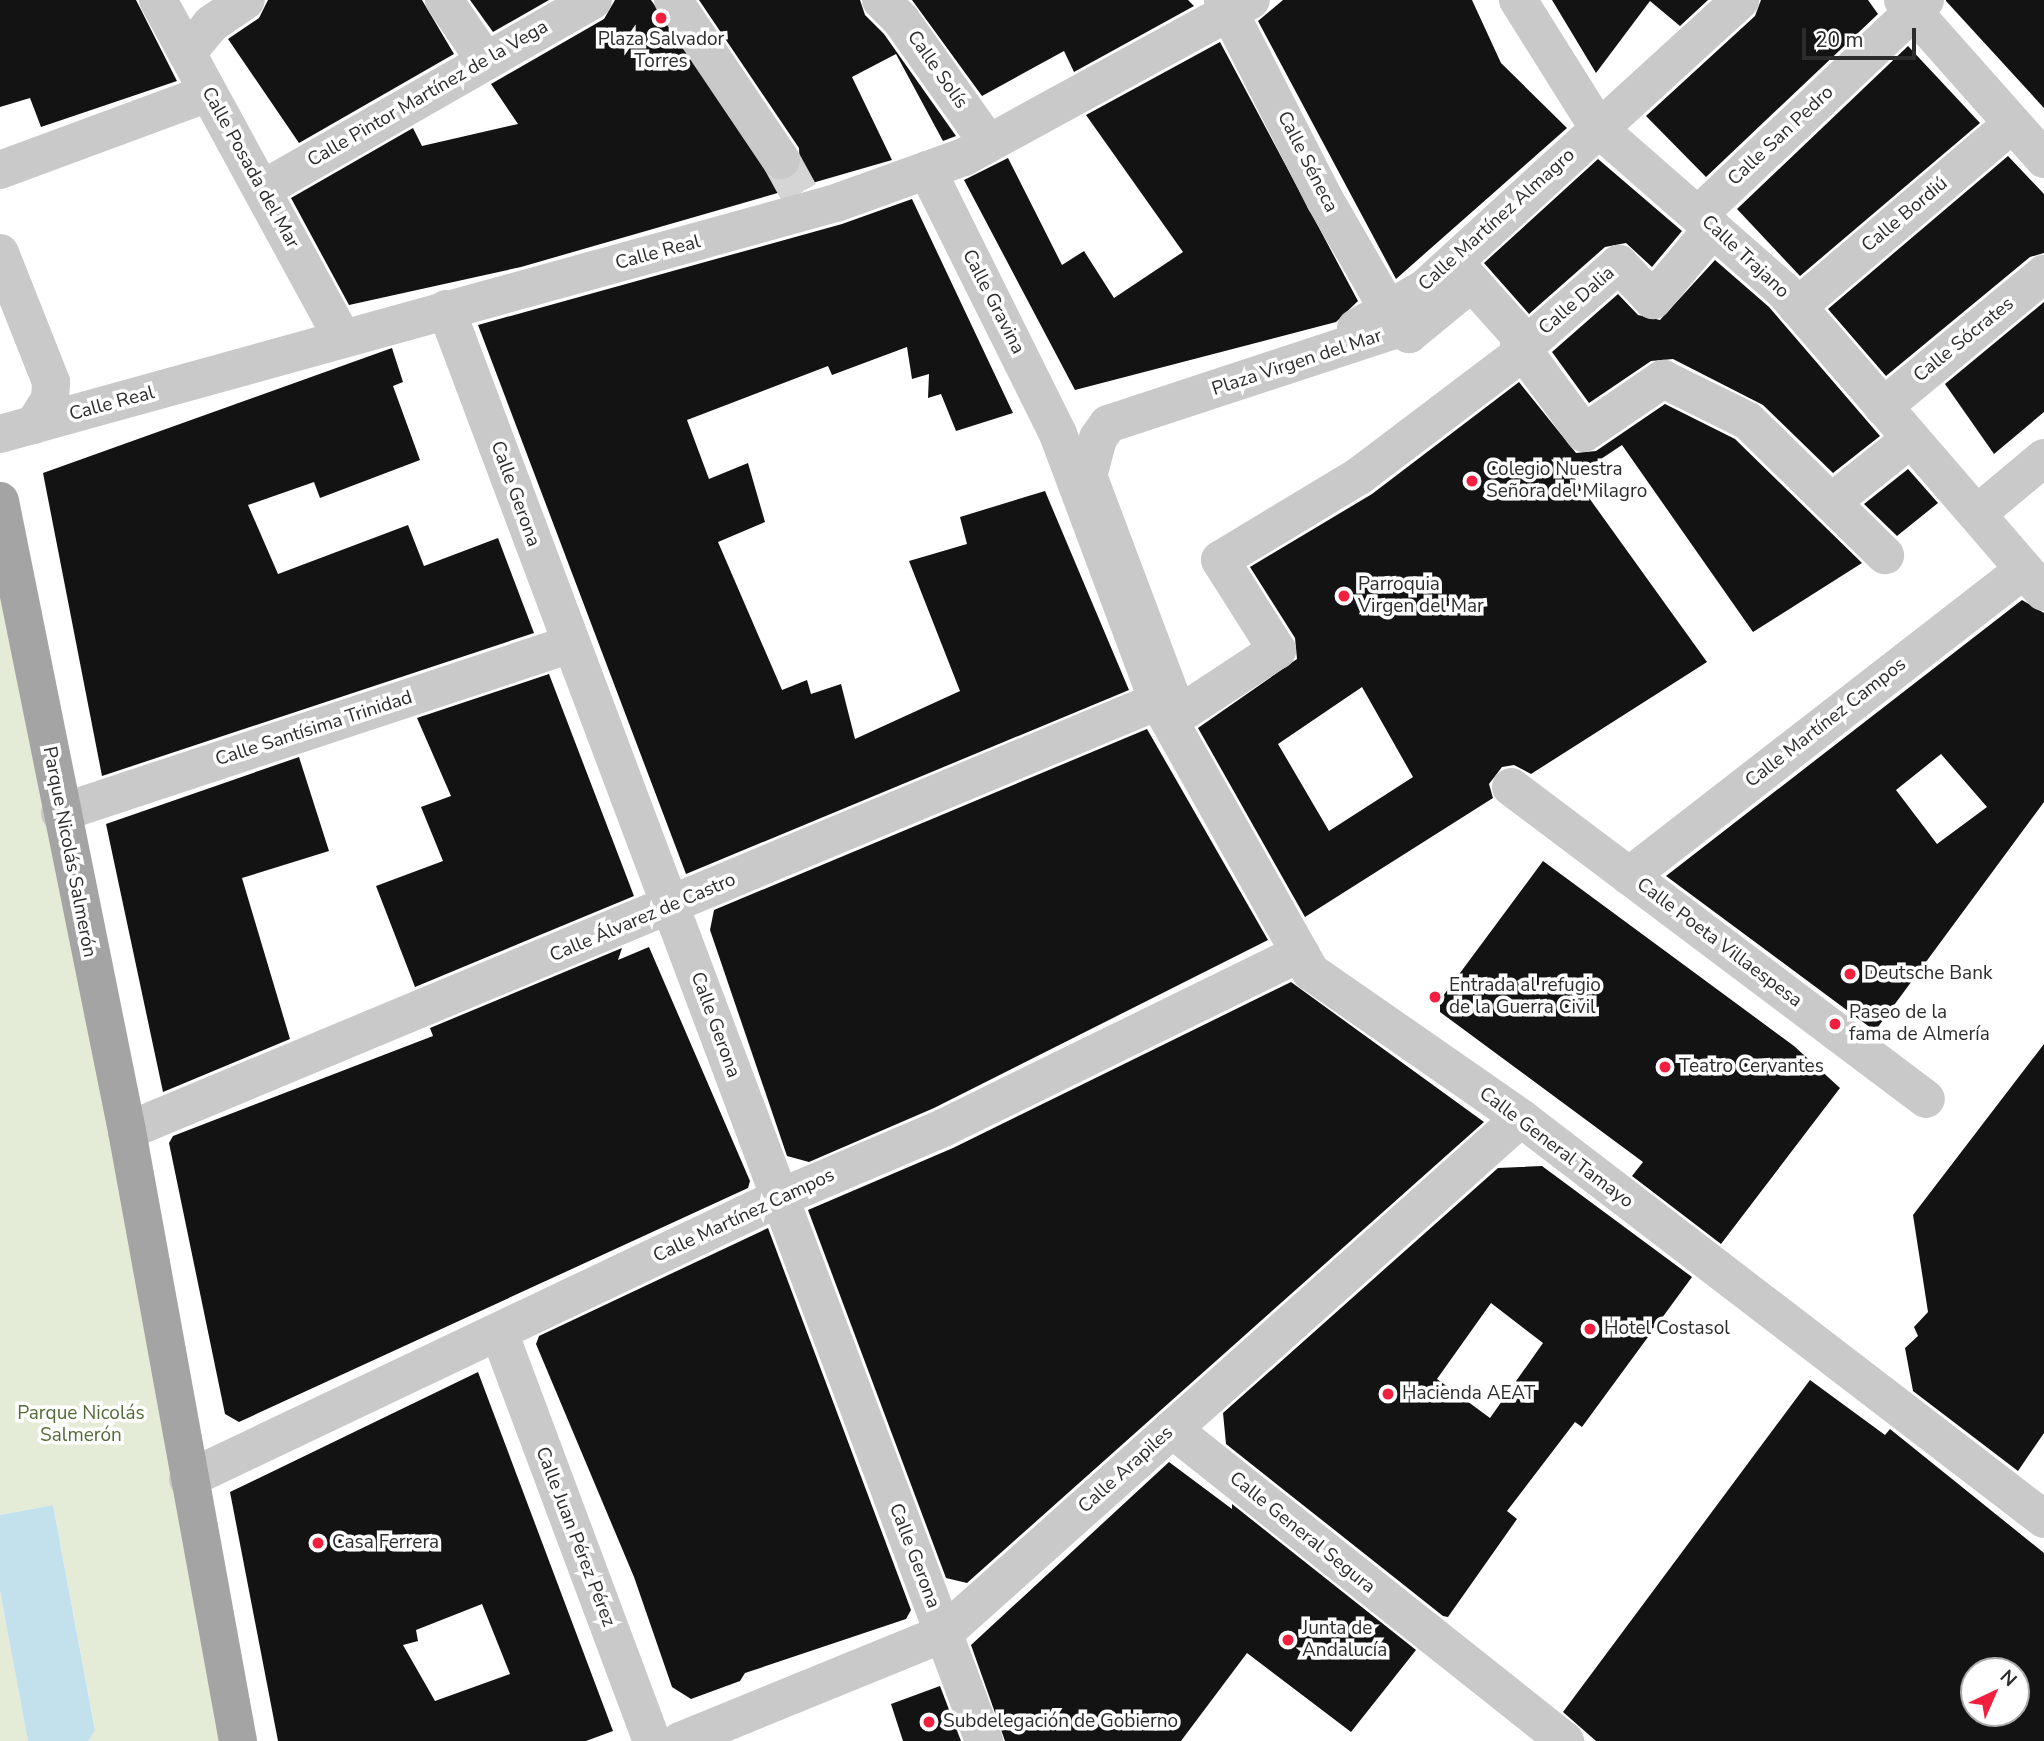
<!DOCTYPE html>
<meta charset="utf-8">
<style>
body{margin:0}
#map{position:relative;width:2044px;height:1741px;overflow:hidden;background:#fff;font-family:"Nunito Sans",sans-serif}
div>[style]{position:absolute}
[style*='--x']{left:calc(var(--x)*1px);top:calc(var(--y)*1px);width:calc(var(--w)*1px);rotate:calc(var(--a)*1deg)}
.green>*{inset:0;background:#e4ecd8}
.water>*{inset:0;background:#c3e0ed}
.building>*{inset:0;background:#131313}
.minor-tunnel>*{height:38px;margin-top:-19px;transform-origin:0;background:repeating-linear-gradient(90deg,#d5d5d5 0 38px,transparent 0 57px)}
.minor>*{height:38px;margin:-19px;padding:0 19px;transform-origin:19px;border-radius:19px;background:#c9c9c9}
.major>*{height:38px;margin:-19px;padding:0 19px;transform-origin:19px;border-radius:19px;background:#a4a4a4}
.dots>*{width:19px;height:19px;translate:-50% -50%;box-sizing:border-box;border:4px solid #fff;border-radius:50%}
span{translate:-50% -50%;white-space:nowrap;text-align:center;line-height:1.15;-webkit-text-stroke:7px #fff;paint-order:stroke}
.poi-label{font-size:19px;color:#2c2c2c}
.left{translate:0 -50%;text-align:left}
.street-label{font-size:19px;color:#2c2c2c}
.park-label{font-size:19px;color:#536b37}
.north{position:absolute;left:1960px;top:1657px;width:70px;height:70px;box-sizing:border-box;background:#fff;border:2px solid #ababab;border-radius:50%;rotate:44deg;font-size:19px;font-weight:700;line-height:28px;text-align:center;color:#2c2c2c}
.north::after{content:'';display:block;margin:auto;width:24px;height:32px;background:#f2203e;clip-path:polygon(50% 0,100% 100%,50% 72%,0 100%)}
.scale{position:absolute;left:1802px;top:28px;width:114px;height:32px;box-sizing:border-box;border:4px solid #2c2c2c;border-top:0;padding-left:9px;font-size:21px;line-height:24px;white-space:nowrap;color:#2c2c2c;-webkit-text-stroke:5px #fff;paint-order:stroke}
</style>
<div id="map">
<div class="green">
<div style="clip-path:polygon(0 545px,225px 1741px,88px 1741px,95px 1729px,53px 1505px,0 1515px)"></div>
<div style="clip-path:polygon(0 1591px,28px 1740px,36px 1741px,0 1741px)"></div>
</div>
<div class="water">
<div style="clip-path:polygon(53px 1505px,95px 1730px,88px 1741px,28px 1741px,0 1591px,0 1515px)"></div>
</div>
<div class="building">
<div style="clip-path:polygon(0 0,136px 0,177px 81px,41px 127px,30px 98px,0 107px)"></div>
<div style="clip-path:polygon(268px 0,422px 0,454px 54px,299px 143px,228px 39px,259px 18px)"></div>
<div style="clip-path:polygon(470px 0,549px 0,493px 32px)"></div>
<div style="clip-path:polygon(615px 0,651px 0,772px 180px,783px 182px,800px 170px,799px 148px,699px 0,860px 0,865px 15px,884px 34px,956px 136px,943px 141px,896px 54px,852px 77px,892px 160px,521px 267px,349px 305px,291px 198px,413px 128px,422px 146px,518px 124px,491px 84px,604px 19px)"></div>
<div style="clip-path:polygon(912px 0,1188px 0,1194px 6px,1074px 72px,1064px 51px,982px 96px)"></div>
<div style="clip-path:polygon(1283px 0,1472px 0,1501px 63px,1567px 128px,1396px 279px,1258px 21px)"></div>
<div style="clip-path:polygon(1552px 0,1708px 0,1680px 26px,1650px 1px,1596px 73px)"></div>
<div style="clip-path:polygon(1761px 0,1868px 0,1878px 14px,1706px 177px,1646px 116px,1755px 16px)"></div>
<div style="clip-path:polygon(1946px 0,2044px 0,2044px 108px,1946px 1px)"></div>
<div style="clip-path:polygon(1220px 42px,1358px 301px,1336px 322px,1075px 390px,964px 180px,1008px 158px,1062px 265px,1084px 251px,1114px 298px,1183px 252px,1086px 115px)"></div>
<div style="clip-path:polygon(1908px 46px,1980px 123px,1800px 276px,1737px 209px)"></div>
<div style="clip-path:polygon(2008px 156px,2044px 194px,2044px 253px,2030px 257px,1886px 376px,1828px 309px)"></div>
<div style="clip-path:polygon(1598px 159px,1682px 231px,1652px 267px,1626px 243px,1605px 247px,1529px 314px,1484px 263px)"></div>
<div style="clip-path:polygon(912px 199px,1013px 413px,956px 431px,941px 394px,928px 398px,929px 374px,912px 379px,907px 347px,832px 375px,828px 366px,687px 420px,709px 479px,748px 463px,765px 522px,718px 542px,782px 690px,807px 680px,811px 694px,841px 684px,855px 739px,960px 691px,909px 561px,967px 544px,960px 517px,1045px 491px,1129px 690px,686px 874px,478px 325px,842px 224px)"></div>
<div style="clip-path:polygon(1715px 260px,1769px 307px,1880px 436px,1833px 473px,1763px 405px,1673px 359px,1651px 361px,1589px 403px,1552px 352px,1618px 294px,1638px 315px,1660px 320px)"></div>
<div style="clip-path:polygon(2044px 302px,2044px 412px,1994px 454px,1945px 384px)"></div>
<div style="clip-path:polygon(392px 348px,403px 382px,393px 386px,420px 460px,320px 498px,314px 482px,248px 505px,278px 574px,408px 525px,424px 566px,498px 538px,534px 633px,102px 776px,43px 473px)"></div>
<div style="clip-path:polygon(evenodd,1519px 382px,1576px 453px,1596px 451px,1665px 404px,1735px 439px,1862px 563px,1753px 632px,1622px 445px,1574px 477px,1707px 662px,1531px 774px,1514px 765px,1502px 767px,1489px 784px,1493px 798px,1305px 917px,1198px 728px,1297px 659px,1295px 638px,1250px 567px,1372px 494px,1519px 382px,1362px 687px,1413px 777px,1329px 831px,1278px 744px,1362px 687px)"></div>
<div style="clip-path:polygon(1908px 469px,1938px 503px,1897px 536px,1864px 504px)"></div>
<div style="clip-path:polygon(evenodd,2022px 600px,2044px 613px,2044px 802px,1875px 1031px,1666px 876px,2022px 600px,1941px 754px,1987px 807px,1937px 844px,1896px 790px,1941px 754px)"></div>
<div style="clip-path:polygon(549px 674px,634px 896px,415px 987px,376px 886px,443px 861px,421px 807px,451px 796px,417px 718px)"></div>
<div style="clip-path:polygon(1147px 729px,1268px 940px,934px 1108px,809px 1162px,787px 1156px,710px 930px,714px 910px)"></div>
<div style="clip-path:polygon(299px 757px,329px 851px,242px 878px,290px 1039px,163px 1092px,106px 824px)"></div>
<div style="clip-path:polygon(1543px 861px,1794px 1046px,1840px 1088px,1721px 1244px,1632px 1176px,1643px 1162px,1440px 1012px,1440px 1000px)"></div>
<div style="clip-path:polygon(649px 947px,750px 1181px,748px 1188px,239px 1422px,225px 1414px,169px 1143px,173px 1136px,433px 1036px,430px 1028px,622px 948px,618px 960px)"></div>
<div style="clip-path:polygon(1291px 982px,1484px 1122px,967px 1583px,946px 1578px,808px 1210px,953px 1148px)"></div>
<div style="clip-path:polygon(2044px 1044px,2044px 1433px,2018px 1471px,1913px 1391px,1905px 1348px,1918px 1336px,1914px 1327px,1928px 1312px,1913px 1215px)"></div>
<div style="clip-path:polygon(evenodd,1542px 1166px,1692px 1277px,1582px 1427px,1575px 1422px,1507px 1511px,1517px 1519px,1448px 1617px,1443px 1616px,1226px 1444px,1223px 1413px,1498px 1168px,1542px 1166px,1491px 1303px,1543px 1343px,1490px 1418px,1437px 1379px,1491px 1303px)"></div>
<div style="clip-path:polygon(768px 1228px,911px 1610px,906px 1619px,745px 1673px,740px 1681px,691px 1699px,672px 1687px,634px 1577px,536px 1344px,539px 1336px)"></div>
<div style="clip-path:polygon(evenodd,478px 1372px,613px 1731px,586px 1741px,278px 1741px,230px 1492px,478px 1372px,482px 1604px,510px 1674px,435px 1701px,403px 1645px,418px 1641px,416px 1630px,482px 1604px)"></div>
<div style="clip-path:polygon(evenodd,1810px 1380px,1885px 1435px,1890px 1429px,2044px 1553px,2044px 1741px,1596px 1741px,1563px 1712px,1810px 1380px,1974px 1671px,2016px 1671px,2016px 1713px,1974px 1713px,1974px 1671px)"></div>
<div style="clip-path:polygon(1169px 1462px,1232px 1509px,1232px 1504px,1416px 1650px,1351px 1732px,1247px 1653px,1181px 1741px,1005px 1741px,971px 1645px)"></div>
<div style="clip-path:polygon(940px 1686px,961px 1741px,903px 1741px,891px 1704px)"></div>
</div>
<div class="minor-tunnel">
<div style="--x:781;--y:160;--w:58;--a:61.2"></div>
</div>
<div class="minor">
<div style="--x:158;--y:0;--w:384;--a:61.4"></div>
<div style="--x:444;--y:0;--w:73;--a:55.7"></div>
<div style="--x:673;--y:0;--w:193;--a:56"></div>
<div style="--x:881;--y:0;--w:28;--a:45"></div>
<div style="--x:901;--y:20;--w:151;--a:54.7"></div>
<div style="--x:1223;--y:0;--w:225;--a:63"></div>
<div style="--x:1325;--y:200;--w:126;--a:60"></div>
<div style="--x:1518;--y:0;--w:152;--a:57.9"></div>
<div style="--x:1599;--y:129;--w:244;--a:41.2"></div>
<div style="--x:1783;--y:290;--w:399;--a:49.2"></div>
<div style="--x:1903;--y:0;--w:213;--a:48.4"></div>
<div style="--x:187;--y:53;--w:38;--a:-50"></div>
<div style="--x:211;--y:24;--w:42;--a:-34.4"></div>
<div style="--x:0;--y:170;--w:222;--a:-20.3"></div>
<div style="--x:927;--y:170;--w:295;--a:63.6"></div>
<div style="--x:1058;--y:434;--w:285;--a:69.5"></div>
<div style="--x:1158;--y:701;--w:311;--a:60.6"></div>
<div style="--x:1311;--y:972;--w:256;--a:34.8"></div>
<div style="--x:1521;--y:1118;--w:659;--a:37.48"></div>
<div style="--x:263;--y:189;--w:380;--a:-29.8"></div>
<div style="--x:1699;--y:214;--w:311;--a:-43.4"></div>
<div style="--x:1713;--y:228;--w:94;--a:129.8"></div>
<div style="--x:1653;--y:300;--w:50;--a:-133.4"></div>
<div style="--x:1619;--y:264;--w:129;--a:138.8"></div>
<div style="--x:1522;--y:349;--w:104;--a:53.6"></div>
<div style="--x:1584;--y:433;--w:96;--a:-34.4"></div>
<div style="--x:1663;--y:379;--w:95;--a:26.3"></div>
<div style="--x:1748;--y:421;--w:192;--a:44.4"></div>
<div style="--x:0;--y:253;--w:139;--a:68.4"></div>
<div style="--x:51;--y:382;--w:17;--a:93"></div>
<div style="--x:50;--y:399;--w:31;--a:122"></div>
<div style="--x:1460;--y:269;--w:89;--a:48.2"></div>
<div style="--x:1519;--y:335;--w:20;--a:90"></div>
<div style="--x:1519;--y:355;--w:201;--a:142.9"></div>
<div style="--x:1359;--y:476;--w:162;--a:148.9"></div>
<div style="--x:1220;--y:560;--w:107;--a:57.7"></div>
<div style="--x:1277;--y:650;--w:118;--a:146.7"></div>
<div style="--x:1178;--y:715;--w:255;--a:-110.6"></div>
<div style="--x:1088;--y:476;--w:39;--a:-75"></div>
<div style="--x:1098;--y:438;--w:17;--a:-54"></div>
<div style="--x:1108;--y:424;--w:307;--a:-18.2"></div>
<div style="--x:1400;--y:328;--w:11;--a:34"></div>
<div style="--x:1409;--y:334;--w:65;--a:-39.4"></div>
<div style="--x:1459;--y:293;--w:13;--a:-122"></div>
<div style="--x:1452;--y:282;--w:15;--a:-58"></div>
<div style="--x:1797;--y:307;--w:282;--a:-40.4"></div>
<div style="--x:446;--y:309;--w:1530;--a:69.41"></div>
<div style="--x:1356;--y:328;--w:80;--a:-30.1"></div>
<div style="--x:1425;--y:288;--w:427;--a:-42.4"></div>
<div style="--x:1883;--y:407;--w:209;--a:-39.6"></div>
<div style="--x:0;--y:434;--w:867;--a:-15.45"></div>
<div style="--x:836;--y:203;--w:136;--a:-19.8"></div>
<div style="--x:964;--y:157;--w:327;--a:-28.7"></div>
<div style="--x:1833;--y:501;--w:96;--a:-38.7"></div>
<div style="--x:1978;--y:513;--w:86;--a:-39.8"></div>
<div style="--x:1511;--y:787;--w:519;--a:36.94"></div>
<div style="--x:60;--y:813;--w:535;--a:-18.3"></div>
<div style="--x:1629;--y:876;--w:500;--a:-37.8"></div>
<div style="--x:127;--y:1131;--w:1117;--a:-22.64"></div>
<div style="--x:499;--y:1332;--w:437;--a:69.5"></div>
<div style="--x:1172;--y:1429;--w:502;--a:38.45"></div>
<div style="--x:188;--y:1479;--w:654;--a:-25.43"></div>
<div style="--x:779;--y:1198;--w:178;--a:-23.1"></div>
<div style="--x:943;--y:1128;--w:398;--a:-26.1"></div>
<div style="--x:680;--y:1741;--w:285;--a:-22.2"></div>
<div style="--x:944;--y:1633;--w:773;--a:-41.75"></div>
</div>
<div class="major">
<div style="--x:0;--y:501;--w:643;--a:78.6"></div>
<div style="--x:127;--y:1131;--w:620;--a:79.69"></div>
</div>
<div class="dots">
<div style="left:661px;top:18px;background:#f2203e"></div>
<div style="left:1472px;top:481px;background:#f2203e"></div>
<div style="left:1344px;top:596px;background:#f2203e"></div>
<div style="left:1850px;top:974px;background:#f2203e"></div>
<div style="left:1435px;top:997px;background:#f2203e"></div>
<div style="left:1835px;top:1024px;background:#f2203e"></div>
<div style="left:1665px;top:1067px;background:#f2203e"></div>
<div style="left:1590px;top:1329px;background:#f2203e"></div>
<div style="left:1388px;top:1394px;background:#f2203e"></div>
<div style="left:318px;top:1543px;background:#f2203e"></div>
<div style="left:1288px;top:1640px;background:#f2203e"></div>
<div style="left:929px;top:1722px;background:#f2203e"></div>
</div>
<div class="poi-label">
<span style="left:661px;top:51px">Plaza Salvador<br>Torres</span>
<span class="left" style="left:1486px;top:481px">Colegio Nuestra<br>Señora del Milagro</span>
<span class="left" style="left:1358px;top:596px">Parroquia<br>Virgen del Mar</span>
<span class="left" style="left:1864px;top:974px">Deutsche Bank</span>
<span class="left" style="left:1449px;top:997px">Entrada al refugio<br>de la Guerra Civil</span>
<span class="left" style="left:1849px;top:1024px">Paseo de la<br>fama de Almería</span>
<span class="left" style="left:1679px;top:1067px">Teatro Cervantes</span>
<span class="left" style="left:1604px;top:1329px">Hotel Costasol</span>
<span class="left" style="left:1402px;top:1394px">Hacienda AEAT</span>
<span class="left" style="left:332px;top:1543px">Casa Ferrera</span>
<span class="left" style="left:1302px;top:1640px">Junta de<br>Andalucía</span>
<span class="left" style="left:943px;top:1722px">Subdelegación de Gobierno</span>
</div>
<div class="street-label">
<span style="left:937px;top:70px;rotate:55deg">Calle Solís</span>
<span style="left:428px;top:94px;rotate:-30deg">Calle Pintor Martínez de la Vega</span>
<span style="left:1781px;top:136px;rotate:-43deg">Calle San Pedro</span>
<span style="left:1307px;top:162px;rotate:63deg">Calle Séneca</span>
<span style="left:250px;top:168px;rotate:61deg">Calle Posada del Mar</span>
<span style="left:1905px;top:215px;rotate:-40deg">Calle Bordiú</span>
<span style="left:1497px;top:220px;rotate:-42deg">Calle Martínez Almagro</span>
<span style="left:658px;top:253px;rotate:-15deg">Calle Real</span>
<span style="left:1745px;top:257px;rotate:43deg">Calle Trajano</span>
<span style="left:1577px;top:301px;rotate:-41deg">Calle Dalia</span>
<span style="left:993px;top:302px;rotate:63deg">Calle Gravina</span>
<span style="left:1964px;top:340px;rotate:-39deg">Calle Sócrates</span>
<span style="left:1297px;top:363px;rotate:-18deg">Plaza Virgen del Mar</span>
<span style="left:112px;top:404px;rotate:-15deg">Calle Real</span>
<span style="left:515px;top:494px;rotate:70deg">Calle Gerona</span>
<span style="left:1826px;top:723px;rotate:-38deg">Calle Martínez Campos</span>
<span style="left:314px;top:729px;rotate:-18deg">Calle Santísima Trinidad</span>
<span style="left:69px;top:852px;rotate:79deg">Parque Nicolás Salmerón</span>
<span style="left:643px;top:918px;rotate:-23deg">Calle Álvarez de Castro</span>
<span style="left:1719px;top:943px;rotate:37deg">Calle Poeta Villaespesa</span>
<span style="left:715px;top:1025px;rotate:70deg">Calle Gerona</span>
<span style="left:1556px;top:1148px;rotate:37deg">Calle General Tamayo</span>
<span style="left:744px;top:1216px;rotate:-25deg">Calle Martínez Campos</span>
<span style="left:1126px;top:1470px;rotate:-42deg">Calle Arapiles</span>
<span style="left:1302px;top:1533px;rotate:39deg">Calle General Segura</span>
<span style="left:575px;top:1537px;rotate:69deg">Calle Juan Pérez Pérez</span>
<span style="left:914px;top:1556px;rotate:69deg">Calle Gerona</span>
</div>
<div class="park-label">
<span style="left:81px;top:1425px">Parque Nicolás<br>Salmerón</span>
</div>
<div class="north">N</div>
<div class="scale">20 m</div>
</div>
